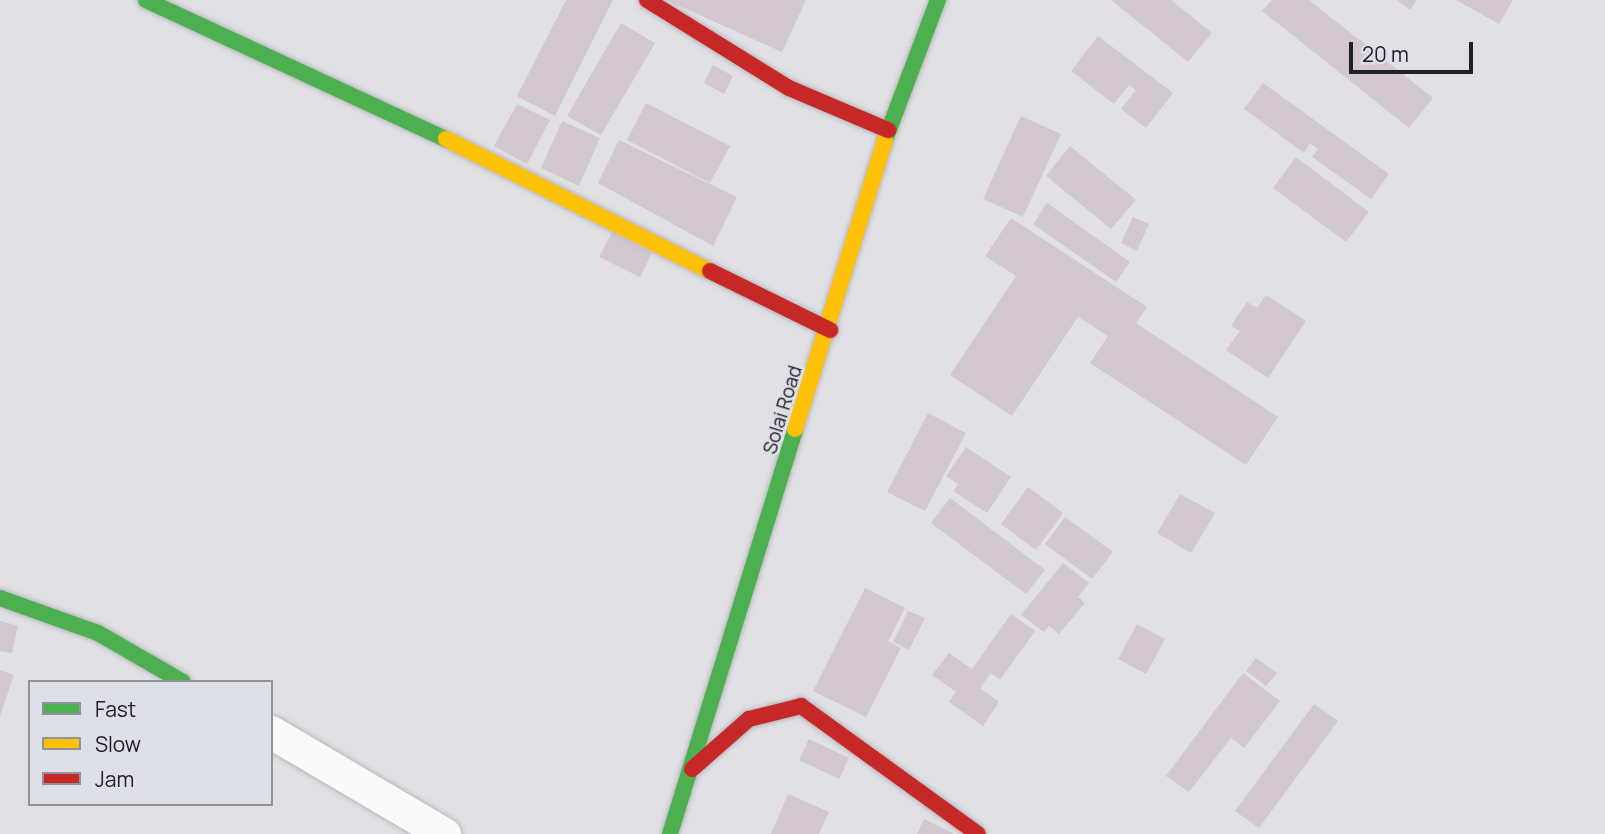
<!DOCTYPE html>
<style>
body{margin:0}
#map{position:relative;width:1605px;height:834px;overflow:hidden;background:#e0e0e5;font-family:Manrope,sans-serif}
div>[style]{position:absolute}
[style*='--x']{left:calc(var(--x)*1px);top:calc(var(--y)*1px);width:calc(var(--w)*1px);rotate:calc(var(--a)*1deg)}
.building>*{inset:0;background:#d3c8cf}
.roads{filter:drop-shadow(0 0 2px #b8b8bc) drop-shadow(0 0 2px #b8b8bc)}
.street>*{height:33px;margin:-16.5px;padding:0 16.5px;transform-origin:16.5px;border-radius:16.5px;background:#fafafb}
.fast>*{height:16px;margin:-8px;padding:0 8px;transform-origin:8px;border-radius:8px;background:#4caf50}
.slow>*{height:16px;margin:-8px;padding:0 8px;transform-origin:8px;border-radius:8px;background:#ffc107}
.jam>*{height:16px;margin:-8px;padding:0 8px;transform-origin:8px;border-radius:8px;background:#c62828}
span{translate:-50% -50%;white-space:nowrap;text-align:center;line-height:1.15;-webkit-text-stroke:6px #dedfe7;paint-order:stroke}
.street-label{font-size:19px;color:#202124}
.legend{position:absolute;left:28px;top:680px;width:245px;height:126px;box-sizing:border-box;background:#dedfe7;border:2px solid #929399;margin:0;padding:9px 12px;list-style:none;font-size:21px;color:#202124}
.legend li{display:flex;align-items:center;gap:14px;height:35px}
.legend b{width:35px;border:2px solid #929399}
.scale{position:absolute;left:1349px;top:42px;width:124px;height:32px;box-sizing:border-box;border:4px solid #202124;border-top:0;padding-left:9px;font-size:21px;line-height:24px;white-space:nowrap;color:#202124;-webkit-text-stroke:5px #dedfe7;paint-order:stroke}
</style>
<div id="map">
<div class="building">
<div style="clip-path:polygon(566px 0,613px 0,555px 116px,517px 96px)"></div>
<div style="clip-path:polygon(666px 0,806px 0,782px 52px)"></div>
<div style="clip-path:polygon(1111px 0,1171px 0,1212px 33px,1188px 62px)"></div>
<div style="clip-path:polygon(1272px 0,1309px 0,1433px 98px,1409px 128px,1262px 11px)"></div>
<div style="clip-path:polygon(1397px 0,1417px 0,1410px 10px)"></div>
<div style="clip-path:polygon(1456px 0,1513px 0,1499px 24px)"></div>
<div style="clip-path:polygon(621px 23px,655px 43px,601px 135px,567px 116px)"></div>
<div style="clip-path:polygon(1098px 36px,1173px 93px,1146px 128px,1121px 109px,1136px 90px,1129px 85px,1114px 104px,1071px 71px)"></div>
<div style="clip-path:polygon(713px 65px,733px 76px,724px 94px,704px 83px)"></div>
<div style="clip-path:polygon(1263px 83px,1389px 174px,1371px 199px,1312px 157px,1318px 149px,1310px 143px,1304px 153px,1244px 109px)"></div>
<div style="clip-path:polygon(646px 103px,730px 146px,710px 183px,627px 140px)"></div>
<div style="clip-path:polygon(517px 104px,550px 120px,527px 164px,494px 146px)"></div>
<div style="clip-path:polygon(1021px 116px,1061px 134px,1023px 217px,983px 199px)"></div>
<div style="clip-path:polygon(562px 121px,600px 138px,579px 186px,541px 168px)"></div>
<div style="clip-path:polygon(619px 140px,737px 197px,713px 246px,598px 183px)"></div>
<div style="clip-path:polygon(1070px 146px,1136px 200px,1111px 229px,1046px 176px)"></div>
<div style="clip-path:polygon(1296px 157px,1369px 212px,1346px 242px,1273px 188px)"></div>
<div style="clip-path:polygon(1047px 203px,1130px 262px,1116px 282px,1033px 224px)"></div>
<div style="clip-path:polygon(1133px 217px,1149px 224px,1137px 251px,1121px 243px)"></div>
<div style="clip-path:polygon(1011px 218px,1147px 307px,1136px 323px,1278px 417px,1246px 465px,1090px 363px,1108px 336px,1078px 317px,1012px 416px,950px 375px,1016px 276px,985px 256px)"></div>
<div style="clip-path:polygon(612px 232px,652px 253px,640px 277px,599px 257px)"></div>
<div style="clip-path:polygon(1266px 295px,1306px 321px,1268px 378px,1226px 350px,1240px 331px,1231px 326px,1247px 302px,1257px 308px)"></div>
<div style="clip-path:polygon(928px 413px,966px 433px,925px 511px,887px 492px)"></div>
<div style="clip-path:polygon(966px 447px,1011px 477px,987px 513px,953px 491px,958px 484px,946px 476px)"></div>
<div style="clip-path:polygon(1028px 487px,1063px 513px,1036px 550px,1001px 524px)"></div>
<div style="clip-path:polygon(1180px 494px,1215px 513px,1191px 553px,1157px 533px)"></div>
<div style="clip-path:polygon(950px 498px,1045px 570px,1026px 594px,931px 523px)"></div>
<div style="clip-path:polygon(1065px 517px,1113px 552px,1092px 579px,1045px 544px)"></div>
<div style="clip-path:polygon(1063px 563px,1089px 583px,1078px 597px,1085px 603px,1059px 634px,1049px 626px,1044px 632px,1021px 615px)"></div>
<div style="clip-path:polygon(865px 588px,905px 608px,888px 641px,901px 648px,866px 717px,813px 691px)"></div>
<div style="clip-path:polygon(908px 611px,925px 618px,909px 650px,893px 642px)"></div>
<div style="clip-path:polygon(1011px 614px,1035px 631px,1000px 680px,991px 673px,980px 688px,999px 702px,983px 726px,949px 702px,956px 692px,932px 675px,949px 653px,972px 669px)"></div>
<div style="clip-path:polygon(0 621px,18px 626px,12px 653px,0 651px)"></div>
<div style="clip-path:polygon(1137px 624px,1165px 639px,1146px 674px,1118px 659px)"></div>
<div style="clip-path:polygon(1256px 658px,1277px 673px,1266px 686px,1246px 671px)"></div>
<div style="clip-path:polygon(0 670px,14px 675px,0 716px)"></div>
<div style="clip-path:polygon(1243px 673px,1280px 701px,1244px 748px,1231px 738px,1189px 792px,1166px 776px)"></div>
<div style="clip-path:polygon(1314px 704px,1338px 721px,1259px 828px,1235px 811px)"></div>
<div style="clip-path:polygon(809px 739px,849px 758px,839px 779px,799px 760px)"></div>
<div style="clip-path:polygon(788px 794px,829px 812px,819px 834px,771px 834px)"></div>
<div style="clip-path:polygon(924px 819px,955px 834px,917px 834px)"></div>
</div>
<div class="roads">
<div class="street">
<div style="--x:271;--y:732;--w:201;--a:30.5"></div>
</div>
<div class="fast">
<div style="--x:146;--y:0;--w:331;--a:24.9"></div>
<div style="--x:885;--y:140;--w:150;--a:-69.3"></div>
<div style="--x:0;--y:598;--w:104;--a:19.7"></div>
<div style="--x:98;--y:633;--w:98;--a:30"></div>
<div style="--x:670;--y:834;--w:424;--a:-72.8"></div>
</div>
<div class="slow">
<div style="--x:446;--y:139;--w:295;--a:26.6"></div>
<div style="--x:795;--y:429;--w:303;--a:-72.7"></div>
</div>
<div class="jam">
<div style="--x:647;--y:0;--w:167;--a:31.8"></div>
<div style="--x:789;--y:88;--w:108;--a:23"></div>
<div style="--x:710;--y:271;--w:134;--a:26.2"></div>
<div style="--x:692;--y:769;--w:76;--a:-41.3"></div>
<div style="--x:749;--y:719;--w:54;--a:-14"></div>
<div style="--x:801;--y:706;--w:218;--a:35.9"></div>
</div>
</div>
<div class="street-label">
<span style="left:783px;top:410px;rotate:-73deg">Solai Road</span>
</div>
<ul class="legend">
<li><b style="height:9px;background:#4caf50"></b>Fast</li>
<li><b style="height:9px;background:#ffc107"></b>Slow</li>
<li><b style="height:9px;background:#c62828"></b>Jam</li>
</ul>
<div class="scale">20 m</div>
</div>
